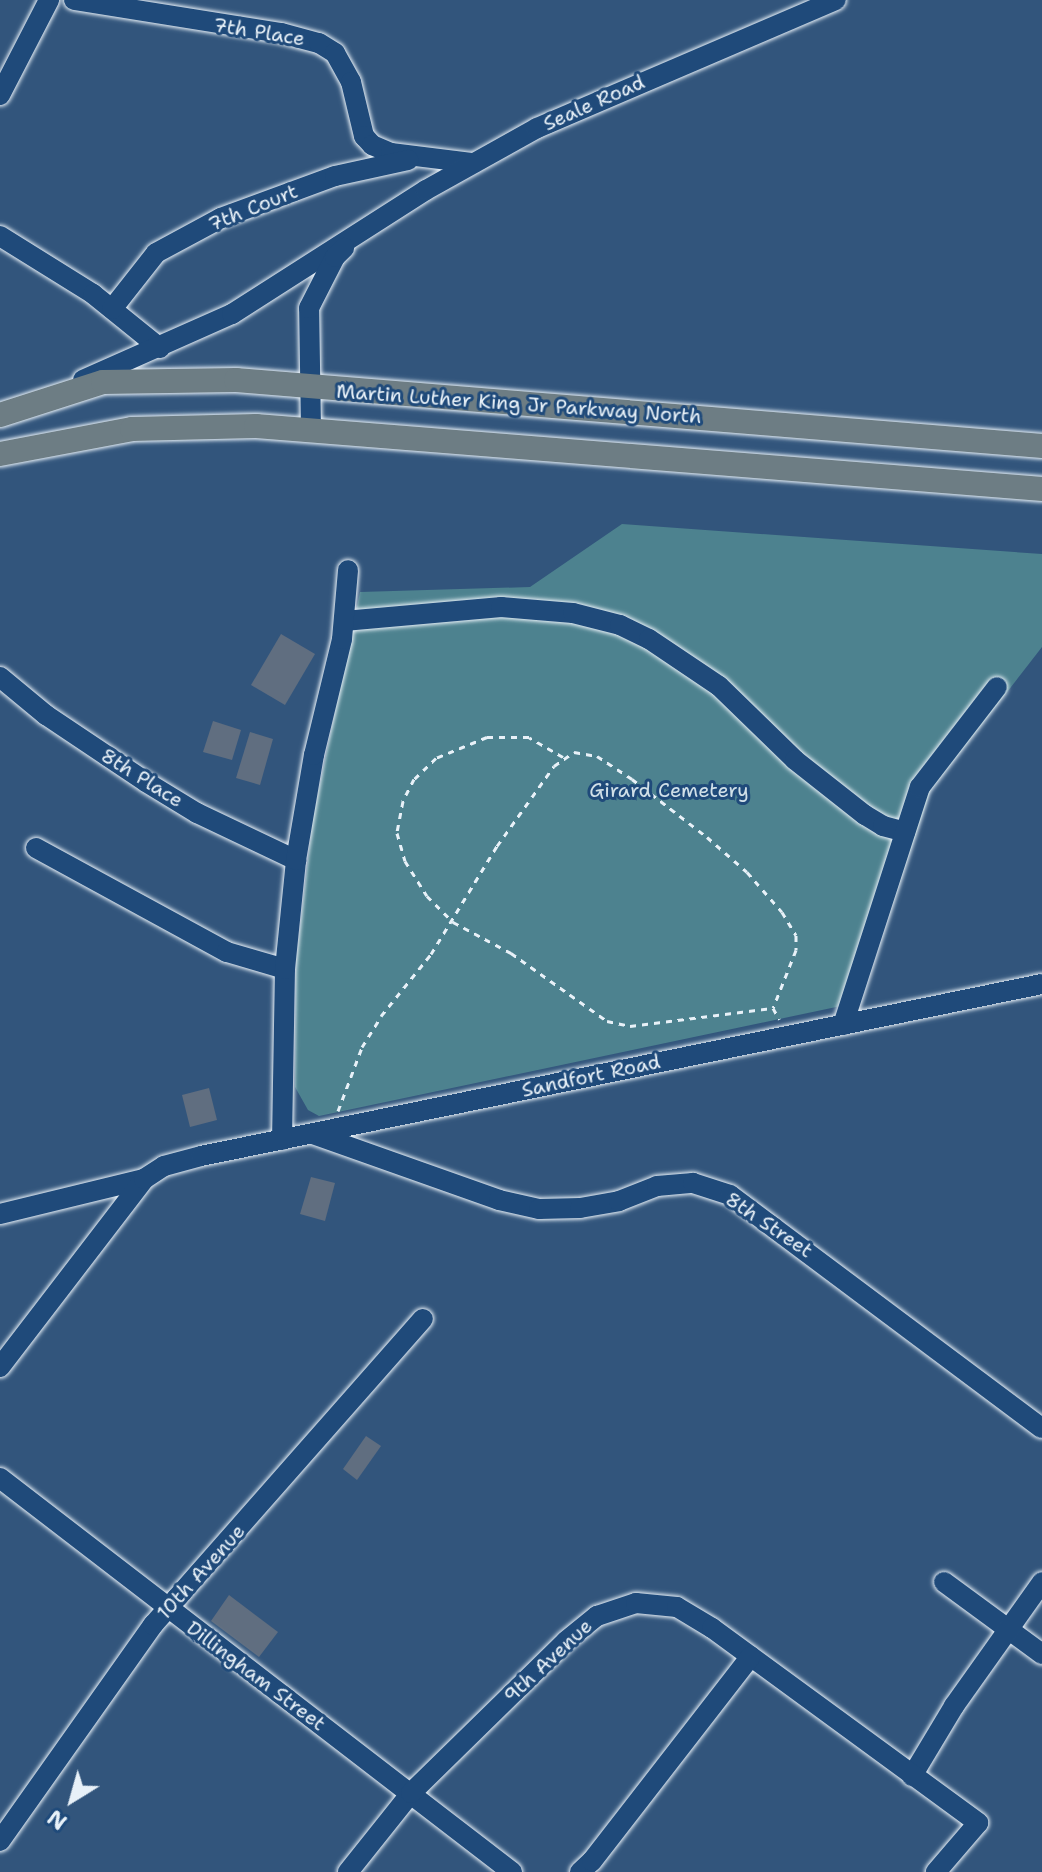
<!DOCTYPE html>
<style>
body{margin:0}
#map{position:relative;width:1042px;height:1872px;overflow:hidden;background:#32557c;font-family:"Shantell Sans",sans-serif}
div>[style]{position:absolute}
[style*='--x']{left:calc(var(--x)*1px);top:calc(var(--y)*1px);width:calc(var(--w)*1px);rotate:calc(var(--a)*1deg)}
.green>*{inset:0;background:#4d828f}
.building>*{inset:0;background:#606e80}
.path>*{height:3px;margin-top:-1.5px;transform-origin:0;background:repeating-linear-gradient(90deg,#e8f1f8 0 6px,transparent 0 12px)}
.roads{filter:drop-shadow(0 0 2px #e8f1f8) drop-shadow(0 0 2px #e8f1f8)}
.minor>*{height:20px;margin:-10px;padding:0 10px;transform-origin:10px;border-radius:10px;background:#1f4a7a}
.major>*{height:24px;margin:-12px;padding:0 12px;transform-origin:12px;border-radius:12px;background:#6d7d84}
span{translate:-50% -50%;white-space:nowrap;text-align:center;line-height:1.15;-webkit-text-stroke:6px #1f4a7a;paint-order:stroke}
.street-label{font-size:20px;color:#e8f1f8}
.park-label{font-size:20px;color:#d1e0e8}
.north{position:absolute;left:32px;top:1760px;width:80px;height:80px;-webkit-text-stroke:6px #1f4a7a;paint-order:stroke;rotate:217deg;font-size:22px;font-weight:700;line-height:32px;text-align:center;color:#e8f1f8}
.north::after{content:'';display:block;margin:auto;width:28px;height:36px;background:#e8f1f8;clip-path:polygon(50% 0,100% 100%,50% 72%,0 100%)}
</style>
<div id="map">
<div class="green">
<div style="clip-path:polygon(622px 524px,1042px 554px,1042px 647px,931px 790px,860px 1002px,319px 1116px,308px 1110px,295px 1087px,296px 963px,313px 818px,360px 592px,530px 587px)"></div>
</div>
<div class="building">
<div style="clip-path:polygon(281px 634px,315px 654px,285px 705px,251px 685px)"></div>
<div style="clip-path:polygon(213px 721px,241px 730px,232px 760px,203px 752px)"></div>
<div style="clip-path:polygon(250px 732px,273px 739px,260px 785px,236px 778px)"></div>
<div style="clip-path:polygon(209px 1088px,217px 1120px,190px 1127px,182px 1095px)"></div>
<div style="clip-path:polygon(311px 1177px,335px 1183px,325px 1221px,300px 1214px)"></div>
<div style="clip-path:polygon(366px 1436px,381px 1446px,357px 1480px,343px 1469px)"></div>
<div style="clip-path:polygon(229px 1595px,278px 1632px,259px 1657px,211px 1621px)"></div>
</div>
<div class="path">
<div style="--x:563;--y:757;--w:39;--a:-150"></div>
<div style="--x:529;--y:737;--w:42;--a:180"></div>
<div style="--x:487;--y:737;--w:55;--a:157.6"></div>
<div style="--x:436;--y:758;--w:30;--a:136"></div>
<div style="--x:414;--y:779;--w:25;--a:117"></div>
<div style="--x:403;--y:801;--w:33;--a:101"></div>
<div style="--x:397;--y:833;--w:29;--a:74"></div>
<div style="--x:405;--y:861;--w:41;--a:57.8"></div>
<div style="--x:427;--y:896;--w:37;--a:45"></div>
<div style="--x:453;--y:922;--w:66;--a:28.1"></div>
<div style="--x:511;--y:953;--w:118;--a:35.3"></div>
<div style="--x:607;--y:1021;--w:24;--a:12"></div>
<div style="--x:630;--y:1026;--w:144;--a:-7.2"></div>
<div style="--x:338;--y:1111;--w:68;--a:-69.4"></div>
<div style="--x:362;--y:1047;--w:36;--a:-58"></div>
<div style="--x:381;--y:1016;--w:80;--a:-51.1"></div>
<div style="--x:431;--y:954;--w:127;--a:-58.6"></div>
<div style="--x:497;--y:846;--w:98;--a:-54.5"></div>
<div style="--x:554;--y:766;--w:24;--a:-35"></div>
<div style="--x:574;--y:752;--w:23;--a:10"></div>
<div style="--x:597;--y:756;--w:42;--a:33.3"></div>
<div style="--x:632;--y:779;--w:95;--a:37.7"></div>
<div style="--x:707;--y:837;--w:53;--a:41.2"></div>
<div style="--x:747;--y:872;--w:53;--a:48.8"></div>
<div style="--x:782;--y:912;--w:27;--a:59"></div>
<div style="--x:796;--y:935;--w:15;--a:90"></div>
<div style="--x:796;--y:950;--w:62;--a:111.6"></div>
<div style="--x:773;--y:1008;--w:13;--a:61"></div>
</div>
<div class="roads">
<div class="minor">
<div style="--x:74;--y:0;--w:210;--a:9.1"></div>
<div style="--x:281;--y:33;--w:39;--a:15"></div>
<div style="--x:319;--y:43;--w:19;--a:32"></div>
<div style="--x:335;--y:53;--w:33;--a:61"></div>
<div style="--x:351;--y:82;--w:56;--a:76.5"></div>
<div style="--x:364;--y:136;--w:12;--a:48"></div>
<div style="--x:372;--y:145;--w:21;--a:23"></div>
<div style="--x:391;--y:153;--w:83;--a:7"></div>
<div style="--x:0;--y:95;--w:107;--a:-62.7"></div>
<div style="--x:0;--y:236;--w:110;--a:31.9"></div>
<div style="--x:93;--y:294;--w:86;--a:38.9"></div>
<div style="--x:112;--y:309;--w:71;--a:-51.8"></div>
<div style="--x:156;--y:253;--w:74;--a:-28.3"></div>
<div style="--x:221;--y:218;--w:121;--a:-20.2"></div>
<div style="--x:335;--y:176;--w:75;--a:-12.4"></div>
<div style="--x:83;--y:380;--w:163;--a:-23.9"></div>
<div style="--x:232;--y:314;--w:230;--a:-32.6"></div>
<div style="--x:426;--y:190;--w:127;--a:-29.2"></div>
<div style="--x:537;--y:128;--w:325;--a:-23.2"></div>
<div style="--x:311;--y:429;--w:121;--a:-90.9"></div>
<div style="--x:309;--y:308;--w:57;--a:-63"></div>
<div style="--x:335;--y:257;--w:13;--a:-45"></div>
<div style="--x:344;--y:621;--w:158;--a:-5.1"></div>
<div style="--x:501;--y:607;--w:72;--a:4.8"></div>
<div style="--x:573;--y:613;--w:49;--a:14.3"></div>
<div style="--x:620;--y:625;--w:32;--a:26"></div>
<div style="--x:649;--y:639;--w:84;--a:33.9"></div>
<div style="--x:719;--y:686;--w:106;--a:44.2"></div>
<div style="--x:795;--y:760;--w:89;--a:38.2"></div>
<div style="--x:865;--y:815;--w:21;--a:31"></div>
<div style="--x:883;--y:826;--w:23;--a:15"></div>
<div style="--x:0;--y:677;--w:60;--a:39.6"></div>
<div style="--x:46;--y:715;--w:120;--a:33.8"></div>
<div style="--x:146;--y:782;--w:60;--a:31.3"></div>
<div style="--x:197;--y:813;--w:110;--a:25.4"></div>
<div style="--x:36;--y:848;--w:217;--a:28.6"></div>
<div style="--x:227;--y:952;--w:60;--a:16.3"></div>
<div style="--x:843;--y:1025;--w:250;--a:-72.1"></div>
<div style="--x:920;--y:787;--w:126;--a:-52.4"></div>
<div style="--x:313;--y:1134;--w:197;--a:19.5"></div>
<div style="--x:499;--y:1200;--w:41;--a:12.7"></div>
<div style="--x:539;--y:1209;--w:41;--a:-1.4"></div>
<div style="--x:580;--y:1208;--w:40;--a:-10"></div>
<div style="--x:619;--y:1201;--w:41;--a:-21.5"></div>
<div style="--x:657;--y:1186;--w:36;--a:-5"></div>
<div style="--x:693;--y:1183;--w:39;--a:18"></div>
<div style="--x:730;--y:1195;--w:389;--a:36.8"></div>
<div style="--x:282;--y:1140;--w:171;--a:-89"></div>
<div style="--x:285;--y:969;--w:110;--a:-84.2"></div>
<div style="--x:296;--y:860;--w:107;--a:-80.3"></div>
<div style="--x:314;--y:755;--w:119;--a:-76.4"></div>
<div style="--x:342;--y:639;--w:69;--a:-85"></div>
<div style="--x:0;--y:1214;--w:148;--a:-13.7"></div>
<div style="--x:0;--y:1367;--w:237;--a:-52.5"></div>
<div style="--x:144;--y:1179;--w:24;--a:-33"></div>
<div style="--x:164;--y:1166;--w:38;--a:-15"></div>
<div style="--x:201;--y:1156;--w:858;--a:-11.56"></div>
<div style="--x:0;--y:1478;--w:646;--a:37.58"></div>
<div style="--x:944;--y:1582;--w:122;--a:36.3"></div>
<div style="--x:912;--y:1776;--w:82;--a:-59"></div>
<div style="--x:954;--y:1706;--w:152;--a:-54.6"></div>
<div style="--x:0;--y:1841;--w:265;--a:-54.7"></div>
<div style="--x:153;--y:1625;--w:408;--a:-48.6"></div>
<div style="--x:348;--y:1872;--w:101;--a:-51.4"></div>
<div style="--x:411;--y:1793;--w:217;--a:-44.4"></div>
<div style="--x:566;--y:1641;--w:40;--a:-39"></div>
<div style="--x:597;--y:1616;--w:41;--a:-18.4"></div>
<div style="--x:636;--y:1603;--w:41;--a:5.6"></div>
<div style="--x:677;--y:1607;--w:41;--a:31"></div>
<div style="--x:712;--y:1628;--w:330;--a:36.2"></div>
<div style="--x:978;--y:1823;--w:65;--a:130.6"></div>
<div style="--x:580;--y:1872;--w:16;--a:-43"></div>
<div style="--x:592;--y:1861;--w:259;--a:-52.2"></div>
</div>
<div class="major">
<div style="--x:0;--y:415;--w:108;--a:-17.8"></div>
<div style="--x:103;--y:382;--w:133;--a:-0.9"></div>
<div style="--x:236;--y:380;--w:809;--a:4.68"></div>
<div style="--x:0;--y:454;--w:134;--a:-10.7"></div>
<div style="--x:132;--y:429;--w:124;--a:-1.4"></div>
<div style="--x:256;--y:426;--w:789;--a:4.58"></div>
</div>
</div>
<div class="street-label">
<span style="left:259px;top:32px;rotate:9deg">7th Place</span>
<span style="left:594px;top:103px;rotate:-24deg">Seale Road</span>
<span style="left:253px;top:208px;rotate:-22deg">7th Court</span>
<span style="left:519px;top:404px;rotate:4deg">Martin Luther King Jr Parkway North</span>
<span style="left:142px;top:778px;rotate:32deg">8th Place</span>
<span style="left:591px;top:1076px;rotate:-12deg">Sandfort Road</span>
<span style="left:769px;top:1225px;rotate:34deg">8th Street</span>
<span style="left:201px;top:1572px;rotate:-48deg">10th Avenue</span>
<span style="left:548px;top:1661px;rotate:-43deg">9th Avenue</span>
<span style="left:256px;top:1676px;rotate:37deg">Dillingham Street</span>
</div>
<div class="park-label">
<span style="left:669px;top:790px">Girard Cemetery</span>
</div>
<div class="north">N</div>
</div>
